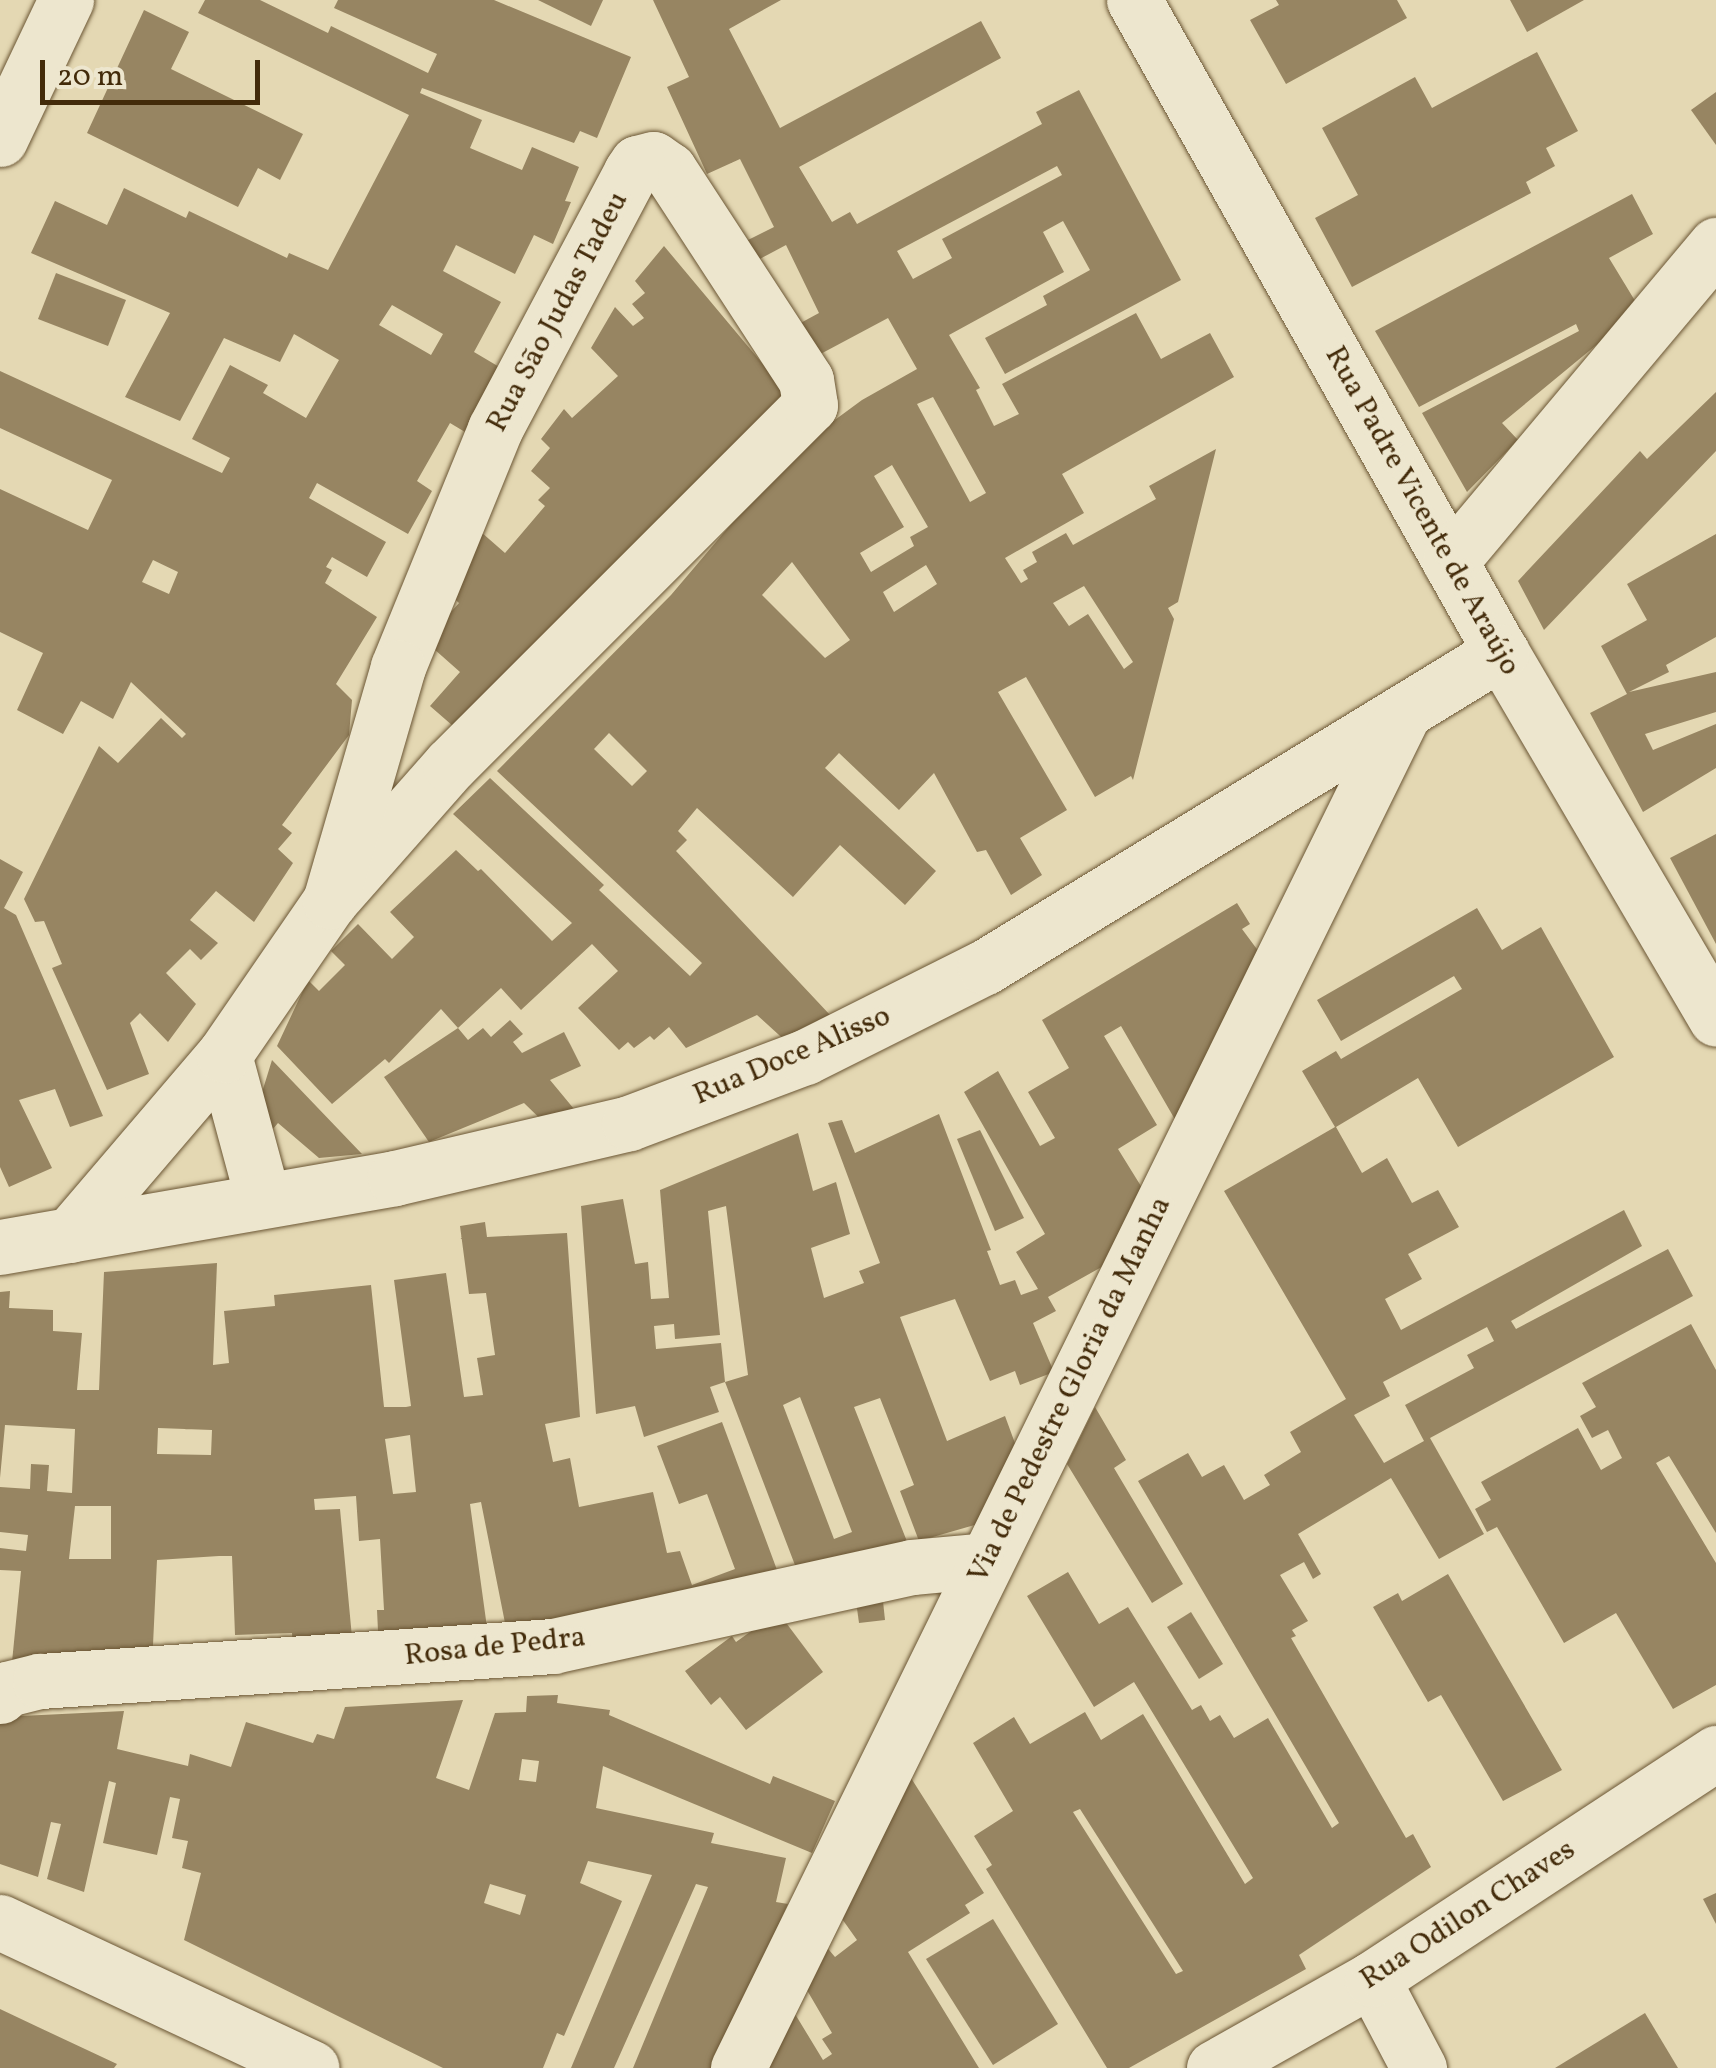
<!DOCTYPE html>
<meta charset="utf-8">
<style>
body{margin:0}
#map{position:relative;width:1716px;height:2068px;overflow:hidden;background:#e4d8b3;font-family:Vollkorn,serif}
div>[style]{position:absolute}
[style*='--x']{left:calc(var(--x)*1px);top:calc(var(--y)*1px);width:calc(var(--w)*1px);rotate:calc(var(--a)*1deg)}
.building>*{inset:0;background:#978562}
.roads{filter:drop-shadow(0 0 2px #6b5634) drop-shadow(0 0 2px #6b5634)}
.minor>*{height:55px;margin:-27.5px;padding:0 27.5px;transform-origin:27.5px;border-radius:27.5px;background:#ede6ce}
span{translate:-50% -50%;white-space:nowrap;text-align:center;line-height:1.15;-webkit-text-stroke:10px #ede6ce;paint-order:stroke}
.street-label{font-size:30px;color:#432b0a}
.scale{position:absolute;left:40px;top:60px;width:220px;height:45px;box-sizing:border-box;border:5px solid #432b0a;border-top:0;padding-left:12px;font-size:30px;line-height:35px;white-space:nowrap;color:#432b0a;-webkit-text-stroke:8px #ede6ce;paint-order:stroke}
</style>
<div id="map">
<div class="building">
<div style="clip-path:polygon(evenodd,205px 0,260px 0,328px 33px,331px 26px,428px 73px,437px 54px,334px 8px,338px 0,494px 0,631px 57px,597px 138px,580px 131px,574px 143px,422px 88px,420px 93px,482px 120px,470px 148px,522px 170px,532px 147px,579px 167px,565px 201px,571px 202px,553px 244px,534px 235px,515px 274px,456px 245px,443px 271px,501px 302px,474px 352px,501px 368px,465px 432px,450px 423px,417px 481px,432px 491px,408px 534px,317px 483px,309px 498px,386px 542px,367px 577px,332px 557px,326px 567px,332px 570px,325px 583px,377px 617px,336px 684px,352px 700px,349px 735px,282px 825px,292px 833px,278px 849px,293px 863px,254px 922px,216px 891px,190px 920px,218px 943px,201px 960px,190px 949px,166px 973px,196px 1004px,168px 1042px,140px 1013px,130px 1023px,149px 1074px,107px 1090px,52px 968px,62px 964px,44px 921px,35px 922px,24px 899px,99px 746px,118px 763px,161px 718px,182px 738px,186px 734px,131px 682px,113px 719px,81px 701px,63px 734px,17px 710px,43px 653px,0 632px,0 489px,88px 530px,112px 480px,0 428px,0 371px,222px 473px,230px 458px,192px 439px,230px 365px,268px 385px,263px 393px,306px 418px,339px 360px,294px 334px,280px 362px,224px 338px,180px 421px,125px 397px,170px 313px,31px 253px,55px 201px,107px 225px,124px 188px,186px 218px,189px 211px,287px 258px,289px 253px,328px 270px,409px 115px,198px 13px,205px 0,392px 305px,443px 334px,431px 355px,379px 325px,392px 305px,205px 0,153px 560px,178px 572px,169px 594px,142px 582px,153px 560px)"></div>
<div style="clip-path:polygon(538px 0,603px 0,591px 26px)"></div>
<div style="clip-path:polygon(evenodd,653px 0,781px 0,729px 29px,780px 128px,981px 21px,1001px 58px,799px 167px,832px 222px,850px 212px,857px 224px,1042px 124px,1036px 112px,1079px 90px,1181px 280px,1005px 374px,985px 338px,1047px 305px,1043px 296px,1090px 270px,1063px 221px,1043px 232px,1064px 272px,949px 335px,980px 388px,976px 390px,994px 426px,1019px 414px,1002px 384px,1136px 313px,1161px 359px,1210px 333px,1234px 377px,1062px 474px,1084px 513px,1005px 558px,1021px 583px,1028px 579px,1023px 570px,1037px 562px,1032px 552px,1066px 533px,1073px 545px,1156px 499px,1149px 486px,1216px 449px,1178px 602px,1168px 608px,1174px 619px,1133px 780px,1131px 776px,1095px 797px,1026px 677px,998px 692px,1067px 810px,1020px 838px,1042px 875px,1011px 895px,986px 850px,977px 852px,934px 773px,899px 810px,839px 753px,825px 768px,936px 871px,905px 905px,840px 845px,793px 897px,697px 808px,678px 831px,687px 840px,676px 851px,831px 1016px,790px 1045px,757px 1015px,686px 1048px,669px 1027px,654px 1040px,650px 1036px,634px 1048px,628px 1042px,619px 1050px,578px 1008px,618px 971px,592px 944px,521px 1010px,501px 988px,458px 1028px,441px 1009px,389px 1063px,385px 1059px,332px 1104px,277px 1046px,308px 980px,319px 991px,345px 965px,331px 951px,358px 924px,392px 959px,414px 937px,390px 912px,456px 850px,478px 871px,481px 869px,552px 941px,572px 923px,453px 814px,490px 778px,604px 885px,599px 890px,690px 976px,702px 963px,497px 771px,671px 595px,794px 450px,862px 400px,917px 369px,888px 318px,813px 358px,795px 326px,819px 313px,786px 245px,756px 261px,744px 242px,774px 227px,740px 159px,707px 174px,667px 87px,689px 77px,653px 0,1057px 166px,1062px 175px,942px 239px,952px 258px,913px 279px,897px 251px,1057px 166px,653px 0,933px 397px,986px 493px,970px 502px,917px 404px,933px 397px,653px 0,892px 465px,928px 527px,910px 537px,914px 546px,871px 572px,860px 553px,904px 527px,874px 476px,892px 465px,653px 0,792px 562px,850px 640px,825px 658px,762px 595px,792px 562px,653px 0,926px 565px,937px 584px,894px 612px,883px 592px,926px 565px,653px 0,1084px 586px,1133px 662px,1124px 669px,1088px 614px,1069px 626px,1053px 603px,1084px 586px,653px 0,609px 733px,647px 771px,632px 786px,594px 749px,609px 733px)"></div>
<div style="clip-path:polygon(1276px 0,1397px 0,1407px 18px,1286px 84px,1250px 20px,1279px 5px)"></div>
<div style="clip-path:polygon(1510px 0,1584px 0,1527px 32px)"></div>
<div style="clip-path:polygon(144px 10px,189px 32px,171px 69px,303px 134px,280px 180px,258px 168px,238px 207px,87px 133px)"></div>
<div style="clip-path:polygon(1537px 52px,1578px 131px,1546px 148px,1555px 166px,1526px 182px,1531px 193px,1352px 287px,1315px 218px,1358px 195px,1322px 128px,1415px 77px,1432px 108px)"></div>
<div style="clip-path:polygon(1716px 92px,1716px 145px,1691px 110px)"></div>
<div style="clip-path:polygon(1632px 194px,1653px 234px,1609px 258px,1640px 309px,1502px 423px,1518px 440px,1467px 492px,1422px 413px,1579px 331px,1576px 324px,1419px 407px,1375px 331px)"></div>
<div style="clip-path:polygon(664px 246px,787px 393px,453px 726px,430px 706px,460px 672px,425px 641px,459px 603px,446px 591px,481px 532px,505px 553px,545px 506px,538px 500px,550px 488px,531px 471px,550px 448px,541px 439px,564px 409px,572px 418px,618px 376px,591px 348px,615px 307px,633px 326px,644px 318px,632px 304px,645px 293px,635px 281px)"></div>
<div style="clip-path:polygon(56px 273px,126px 300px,108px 346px,38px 319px)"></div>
<div style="clip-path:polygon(1716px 392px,1716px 451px,1544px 630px,1518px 581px,1640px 451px,1647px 459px)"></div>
<div style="clip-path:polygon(1716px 534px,1716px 637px,1666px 665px,1669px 672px,1629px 692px,1716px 672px,1716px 712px,1645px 734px,1653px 750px,1716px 724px,1716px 768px,1643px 812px,1590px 713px,1627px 694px,1601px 646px,1647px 620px,1627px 584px)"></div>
<div style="clip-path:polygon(1716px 834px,1716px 944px,1670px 858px)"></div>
<div style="clip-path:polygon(0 859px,23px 872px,4px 908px,16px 915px,103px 1116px,70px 1127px,55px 1089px,19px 1100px,52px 1168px,9px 1187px,0 1167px)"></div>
<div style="clip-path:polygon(evenodd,1237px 903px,1250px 924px,1242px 929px,1262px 956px,1177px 1123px,1121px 1026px,1104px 1036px,1157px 1125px,1118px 1149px,1144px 1191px,1107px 1264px,1048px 1297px,1056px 1311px,1033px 1323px,1054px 1372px,1020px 1385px,1015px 1371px,990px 1381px,955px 1299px,900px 1317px,947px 1441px,1005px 1416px,1016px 1446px,978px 1524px,919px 1541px,900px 1491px,914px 1485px,880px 1398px,854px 1407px,908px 1544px,798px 1573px,725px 1382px,748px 1375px,726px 1206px,708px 1211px,720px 1335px,675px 1339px,674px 1324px,654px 1326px,656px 1349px,721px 1343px,725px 1382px,710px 1387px,719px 1412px,644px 1437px,635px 1406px,596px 1414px,581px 1206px,623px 1199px,635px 1264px,648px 1262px,651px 1299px,669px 1298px,660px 1190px,798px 1133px,813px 1191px,836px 1182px,850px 1234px,811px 1248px,824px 1298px,864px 1283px,859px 1271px,880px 1263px,828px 1123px,842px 1120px,855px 1153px,939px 1114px,991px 1250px,987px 1251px,1000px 1285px,1015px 1280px,1021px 1295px,1038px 1289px,1016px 1252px,1045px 1234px,964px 1092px,998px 1071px,1040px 1146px,1055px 1138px,1028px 1092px,1069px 1068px,1042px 1020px,1237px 903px,800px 1397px,852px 1532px,834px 1539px,783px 1405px,800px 1397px)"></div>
<div style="clip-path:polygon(evenodd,1477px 908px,1502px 950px,1541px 927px,1614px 1057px,1458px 1147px,1418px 1078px,1336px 1127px,1362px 1173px,1387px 1158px,1412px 1203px,1438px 1190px,1459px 1227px,1408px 1254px,1422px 1279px,1385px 1299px,1401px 1330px,1624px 1210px,1642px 1246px,1511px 1321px,1516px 1329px,1668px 1249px,1693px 1296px,1430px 1438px,1484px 1534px,1439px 1559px,1391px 1478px,1298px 1534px,1321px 1574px,1313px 1579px,1304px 1562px,1280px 1575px,1308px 1621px,1292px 1630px,1296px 1636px,1291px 1638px,1406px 1838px,1413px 1834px,1431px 1867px,1299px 1955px,1306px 1969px,1129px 2068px,1107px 2068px,986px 1869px,992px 1865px,974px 1836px,1013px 1811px,973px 1743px,1014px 1717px,1030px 1744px,1085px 1712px,1101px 1740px,1143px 1714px,1245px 1884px,1253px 1878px,1134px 1682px,1094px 1707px,1027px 1596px,1068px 1572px,1099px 1624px,1128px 1607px,1192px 1710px,1201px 1705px,1210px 1721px,1220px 1715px,1234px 1738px,1268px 1718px,1332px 1828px,1339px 1823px,1138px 1481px,1188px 1453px,1202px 1477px,1224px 1465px,1244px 1500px,1270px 1485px,1264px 1475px,1301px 1452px,1290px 1432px,1346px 1399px,1224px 1191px,1335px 1127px,1302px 1071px,1336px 1051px,1341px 1059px,1462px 989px,1454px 976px,1341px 1041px,1317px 1000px,1477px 908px,1487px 1327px,1494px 1341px,1467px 1355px,1474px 1368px,1405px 1405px,1424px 1441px,1384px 1463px,1354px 1415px,1390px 1396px,1383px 1382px,1487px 1327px,1477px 908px,1080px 1809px,1183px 1971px,1176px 1974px,1073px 1812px,1080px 1809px)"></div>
<div style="clip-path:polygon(510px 1020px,523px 1034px,513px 1042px,522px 1053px,564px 1032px,581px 1066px,550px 1080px,579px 1115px,557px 1135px,524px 1103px,429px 1142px,384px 1077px,458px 1028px,468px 1040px,483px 1028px,491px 1037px)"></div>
<div style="clip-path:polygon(272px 1060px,362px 1154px,319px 1158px,278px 1123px,261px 1143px,255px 1115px)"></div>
<div style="clip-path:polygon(980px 1130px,1024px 1218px,995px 1231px,957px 1139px)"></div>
<div style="clip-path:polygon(evenodd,485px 1222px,487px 1237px,567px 1233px,580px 1417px,545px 1424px,553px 1462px,570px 1458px,579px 1507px,653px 1492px,667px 1553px,680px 1551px,692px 1585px,735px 1569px,707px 1494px,679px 1504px,657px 1446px,722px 1422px,780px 1578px,508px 1638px,481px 1502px,470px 1504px,489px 1642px,379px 1652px,377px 1610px,384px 1610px,380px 1539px,359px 1541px,356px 1496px,314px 1499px,315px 1510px,340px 1509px,353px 1648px,293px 1652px,292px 1633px,235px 1635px,232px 1556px,219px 1556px,157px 1560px,152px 1666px,12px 1662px,21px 1571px,0 1570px,0 1548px,26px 1551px,28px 1535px,0 1532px,0 1487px,30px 1489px,31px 1464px,49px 1465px,47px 1491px,72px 1493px,75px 1429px,5px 1425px,0 1478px,0 1292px,10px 1291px,9px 1308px,53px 1310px,53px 1331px,82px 1333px,77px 1390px,99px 1390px,104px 1272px,217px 1263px,213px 1365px,229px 1363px,224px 1311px,275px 1306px,274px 1295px,371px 1285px,384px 1407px,406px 1407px,411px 1406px,394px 1280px,446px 1273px,464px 1397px,483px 1395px,477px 1358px,495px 1355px,486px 1293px,469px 1294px,460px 1226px,485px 1222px,158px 1428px,212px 1430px,211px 1455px,157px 1454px,158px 1428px,485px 1222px,410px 1435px,416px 1492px,393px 1494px,385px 1439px,410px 1435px,485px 1222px,75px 1506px,111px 1506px,111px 1559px,69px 1559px,75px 1506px)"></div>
<div style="clip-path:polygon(1691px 1324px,1716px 1370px,1716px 1533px,1669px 1456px,1656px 1463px,1716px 1563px,1716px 1685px,1673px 1709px,1616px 1613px,1564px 1643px,1497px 1527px,1487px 1532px,1475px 1509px,1491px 1500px,1481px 1482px,1578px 1428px,1601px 1470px,1622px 1458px,1608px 1430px,1592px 1438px,1580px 1416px,1596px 1407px,1582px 1383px)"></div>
<div style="clip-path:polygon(1095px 1407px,1126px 1460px,1114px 1468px,1183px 1584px,1152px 1603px,1067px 1464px)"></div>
<div style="clip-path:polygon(1448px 1574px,1562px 1770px,1503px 1801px,1441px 1695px,1428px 1702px,1373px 1607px,1398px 1593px,1402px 1601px)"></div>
<div style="clip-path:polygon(882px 1592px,885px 1620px,859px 1623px,855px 1594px)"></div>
<div style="clip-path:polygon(778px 1612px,823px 1672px,746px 1730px,720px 1697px,711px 1705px,685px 1671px,732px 1636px,736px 1642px)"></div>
<div style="clip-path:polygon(1191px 1612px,1223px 1664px,1199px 1679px,1167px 1627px)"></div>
<div style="clip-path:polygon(evenodd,558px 1695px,557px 1703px,610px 1710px,609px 1715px,770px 1784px,773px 1776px,835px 1801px,812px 1853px,603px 1766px,596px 1808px,714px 1833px,711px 1843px,786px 1858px,776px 1902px,788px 1904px,713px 2068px,633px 2068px,708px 1887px,696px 1884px,614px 2068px,571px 2068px,652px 1875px,588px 1861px,580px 1883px,622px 1901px,564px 2036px,557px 2033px,543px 2068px,443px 2068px,184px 1940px,201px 1873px,182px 1868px,188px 1841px,172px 1838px,180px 1799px,170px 1797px,157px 1855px,103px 1843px,116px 1783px,109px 1781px,84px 1892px,47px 1879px,61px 1824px,51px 1822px,38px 1877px,0 1864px,0 1717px,124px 1711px,117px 1749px,188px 1766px,190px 1754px,231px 1767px,246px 1722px,313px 1743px,317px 1734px,334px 1739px,345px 1707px,463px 1700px,436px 1778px,469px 1790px,495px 1713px,526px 1712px,527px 1696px,558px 1695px,522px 1759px,539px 1761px,536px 1782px,519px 1780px,522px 1759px,558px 1695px,490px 1884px,526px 1895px,520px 1915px,484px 1903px,490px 1884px)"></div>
<div style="clip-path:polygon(911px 1778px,984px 1893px,965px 1905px,970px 1913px,908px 1952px,979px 2068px,762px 2068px,792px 2009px,823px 2060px,832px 2054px,822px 2039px,832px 2033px,804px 1985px,824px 1944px,835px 1957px,857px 1940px,840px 1916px)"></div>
<div style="clip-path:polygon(1716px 1893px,1716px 1924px,1703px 1899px)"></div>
<div style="clip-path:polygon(993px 1919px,1058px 2024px,993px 2065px,926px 1959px)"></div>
<div style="clip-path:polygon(0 2009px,38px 2027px,117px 2064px,114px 2068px,0 2068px)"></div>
<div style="clip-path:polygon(1645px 2013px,1678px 2068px,1555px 2068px)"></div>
</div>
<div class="roads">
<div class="minor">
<div style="--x:1134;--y:0;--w:748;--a:60.63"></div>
<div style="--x:1501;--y:652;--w:425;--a:59.6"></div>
<div style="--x:0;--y:139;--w:154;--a:-64.6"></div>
<div style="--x:1450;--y:562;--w:414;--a:-50"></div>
<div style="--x:224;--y:1055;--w:150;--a:74.9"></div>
<div style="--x:70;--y:1235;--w:237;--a:-49.5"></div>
<div style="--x:224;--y:1055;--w:187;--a:-55.5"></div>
<div style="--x:330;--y:901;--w:181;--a:-48.6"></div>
<div style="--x:450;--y:765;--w:509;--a:-45"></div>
<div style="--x:810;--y:405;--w:25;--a:-99"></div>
<div style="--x:806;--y:380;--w:251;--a:-123.1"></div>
<div style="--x:669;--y:170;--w:19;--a:-145"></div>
<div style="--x:653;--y:159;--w:16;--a:166"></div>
<div style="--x:637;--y:163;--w:11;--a:124"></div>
<div style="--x:631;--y:172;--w:291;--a:117.9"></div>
<div style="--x:495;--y:429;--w:257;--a:112.2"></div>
<div style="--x:398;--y:667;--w:244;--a:106.2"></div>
<div style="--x:0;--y:1247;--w:401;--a:-9.9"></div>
<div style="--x:395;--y:1178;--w:240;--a:-13.2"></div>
<div style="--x:629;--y:1123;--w:188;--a:-20.6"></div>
<div style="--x:805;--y:1057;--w:201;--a:-26.6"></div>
<div style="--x:985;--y:967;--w:605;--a:-31.4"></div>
<div style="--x:0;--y:1696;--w:10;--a:-45"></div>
<div style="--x:7;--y:1689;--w:34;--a:-14"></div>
<div style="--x:40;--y:1681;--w:514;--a:-3.9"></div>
<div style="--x:553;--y:1646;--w:368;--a:-12.4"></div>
<div style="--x:912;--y:1567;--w:75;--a:-5.3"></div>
<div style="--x:0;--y:1922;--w:344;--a:25.1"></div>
<div style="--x:1372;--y:1979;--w:101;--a:62.2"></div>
<div style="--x:738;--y:2068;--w:1511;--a:-63.84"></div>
<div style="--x:1214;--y:2068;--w:181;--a:-29.4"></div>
<div style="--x:1372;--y:1979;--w:412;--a:-33.3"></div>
</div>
</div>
<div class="street-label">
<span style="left:558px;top:312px;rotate:-62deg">Rua São Judas Tadeu</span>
<span style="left:1422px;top:511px;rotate:61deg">Rua Padre Vicente de Araújo</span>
<span style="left:792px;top:1056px;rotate:-23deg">Rua Doce Alisso</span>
<span style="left:1070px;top:1390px;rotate:-64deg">Via de Pedestre Gloria da Manha</span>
<span style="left:495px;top:1647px;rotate:-6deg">Rosa de Pedra</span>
<span style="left:1468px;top:1915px;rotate:-33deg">Rua Odilon Chaves</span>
</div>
<div class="scale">20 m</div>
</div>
